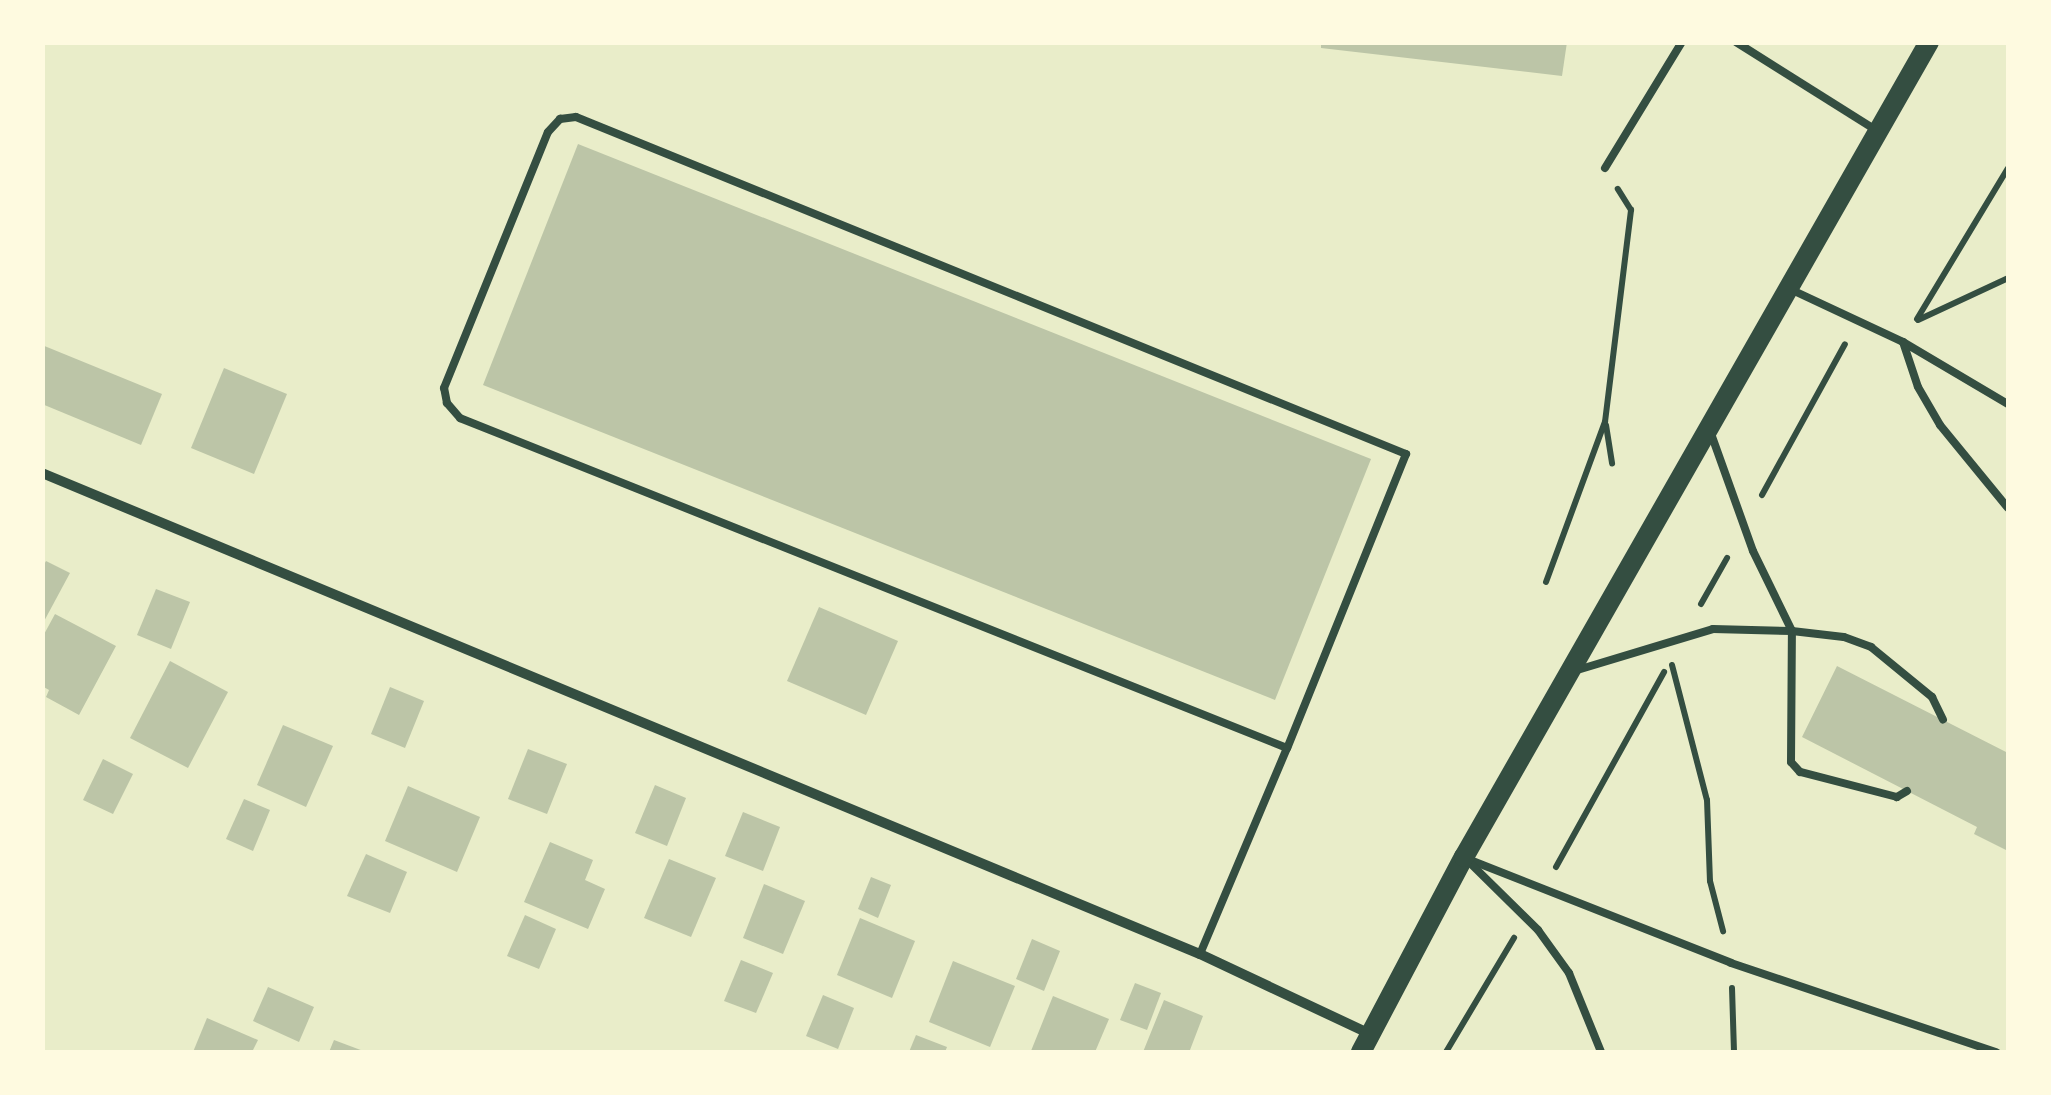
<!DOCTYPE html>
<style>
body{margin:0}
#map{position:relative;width:2051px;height:1095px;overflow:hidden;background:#e9edc9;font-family:"Fira Sans Condensed",sans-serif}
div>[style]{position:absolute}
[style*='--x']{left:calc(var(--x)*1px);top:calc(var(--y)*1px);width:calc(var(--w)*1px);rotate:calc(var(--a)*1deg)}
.building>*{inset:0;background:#bcc5a7}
.path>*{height:6px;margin:-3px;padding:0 3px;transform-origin:3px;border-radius:3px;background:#344e41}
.service>*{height:8px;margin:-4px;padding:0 4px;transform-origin:4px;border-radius:4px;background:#344e41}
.minor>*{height:10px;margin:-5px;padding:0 5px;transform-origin:5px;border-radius:5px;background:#344e41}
.secondary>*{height:20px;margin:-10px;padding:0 10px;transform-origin:10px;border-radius:10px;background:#344e41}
span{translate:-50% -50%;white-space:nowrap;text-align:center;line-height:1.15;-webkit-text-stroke:10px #fefae0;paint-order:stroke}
.frame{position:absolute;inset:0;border:45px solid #fefae0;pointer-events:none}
</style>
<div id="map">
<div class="building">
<div style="clip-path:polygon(1321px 42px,1567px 42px,1562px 76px,1321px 48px)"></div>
<div style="clip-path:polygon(578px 144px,1371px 459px,1275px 700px,483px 385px)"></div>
<div style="clip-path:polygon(42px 345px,162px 394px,141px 445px,42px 404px)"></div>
<div style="clip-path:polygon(224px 368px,287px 394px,254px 474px,191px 448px)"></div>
<div style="clip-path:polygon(46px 561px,70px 573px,42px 625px,42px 568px)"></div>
<div style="clip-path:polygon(156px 589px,190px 602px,171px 649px,137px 635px)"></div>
<div style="clip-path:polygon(819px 607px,898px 641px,866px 715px,787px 681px)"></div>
<div style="clip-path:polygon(55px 614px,116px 646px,79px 715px,46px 697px,49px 690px,42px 686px,42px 638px)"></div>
<div style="clip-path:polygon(170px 661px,228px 692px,188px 768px,130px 738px)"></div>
<div style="clip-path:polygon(1837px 666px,2008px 753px,2008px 851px,1974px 834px,1977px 827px,1802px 737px)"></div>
<div style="clip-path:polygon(390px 687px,424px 701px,405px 748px,371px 734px)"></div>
<div style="clip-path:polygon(283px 725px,333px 746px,306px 807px,257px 785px)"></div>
<div style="clip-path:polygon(528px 749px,567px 764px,547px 814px,508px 799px)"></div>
<div style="clip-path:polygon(103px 759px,133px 774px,113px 814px,83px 800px)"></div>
<div style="clip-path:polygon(655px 785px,686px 798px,667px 846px,635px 833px)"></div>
<div style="clip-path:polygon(408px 786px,480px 817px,457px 872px,385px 841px)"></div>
<div style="clip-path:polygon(244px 799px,270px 810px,253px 851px,226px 839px)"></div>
<div style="clip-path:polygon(743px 812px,780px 827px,763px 871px,725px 856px)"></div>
<div style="clip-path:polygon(550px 842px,593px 860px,585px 880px,605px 889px,588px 929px,524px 902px)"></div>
<div style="clip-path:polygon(366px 854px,407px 872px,390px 913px,347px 896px)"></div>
<div style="clip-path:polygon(669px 859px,716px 878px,691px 937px,644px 918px)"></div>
<div style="clip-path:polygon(871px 877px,891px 885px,878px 918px,858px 909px)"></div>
<div style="clip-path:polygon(764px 884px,805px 901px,783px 954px,743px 938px)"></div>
<div style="clip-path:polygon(525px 915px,556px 929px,539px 969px,507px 956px)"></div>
<div style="clip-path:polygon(860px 918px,915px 941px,892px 998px,837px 975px)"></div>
<div style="clip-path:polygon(1032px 939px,1060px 951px,1044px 991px,1016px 979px)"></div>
<div style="clip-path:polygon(741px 960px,773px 973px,756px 1013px,724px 1001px)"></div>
<div style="clip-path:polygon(953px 961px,1015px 986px,990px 1047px,929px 1022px)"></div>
<div style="clip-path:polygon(1135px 983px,1161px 993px,1147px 1030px,1120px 1020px)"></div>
<div style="clip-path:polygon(268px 987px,314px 1007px,299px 1042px,253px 1021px)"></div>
<div style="clip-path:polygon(823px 995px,854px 1008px,838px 1049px,806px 1036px)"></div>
<div style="clip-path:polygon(1053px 996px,1109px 1019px,1095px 1052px,1031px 1051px)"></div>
<div style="clip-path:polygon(1164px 1000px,1203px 1016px,1190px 1050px,1197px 1052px,1143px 1052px)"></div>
<div style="clip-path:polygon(207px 1018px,258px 1040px,252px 1052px,193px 1052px)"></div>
<div style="clip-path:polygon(916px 1035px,947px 1047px,945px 1052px,909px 1052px)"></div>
<div style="clip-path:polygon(334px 1040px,366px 1052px,329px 1052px)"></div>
</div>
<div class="path">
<div style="--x:1917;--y:319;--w:176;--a:-58.9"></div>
<div style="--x:1918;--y:320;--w:99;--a:-25"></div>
<div style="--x:1606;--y:425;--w:39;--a:81"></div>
<div style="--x:1762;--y:495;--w:172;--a:-61.2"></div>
<div style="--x:1546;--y:582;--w:171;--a:-69.8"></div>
<div style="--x:1605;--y:422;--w:214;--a:-83"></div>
<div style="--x:1631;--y:210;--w:25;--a:-122"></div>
<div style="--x:1701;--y:604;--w:53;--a:-60.5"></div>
<div style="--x:1672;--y:665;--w:139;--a:75.5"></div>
<div style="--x:1707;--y:800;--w:81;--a:87.9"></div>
<div style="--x:1710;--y:881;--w:52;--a:75.4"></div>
<div style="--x:1556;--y:867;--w:223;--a:-61"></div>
<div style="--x:1732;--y:988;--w:64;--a:88.2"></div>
<div style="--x:1446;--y:1052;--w:133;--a:-59.2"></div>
</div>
<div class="service">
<div style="--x:1736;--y:42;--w:165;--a:32.2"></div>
<div style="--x:1605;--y:168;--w:148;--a:-58.6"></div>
<div style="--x:1792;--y:290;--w:123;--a:25.1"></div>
<div style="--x:1903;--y:342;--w:122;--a:30.6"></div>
<div style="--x:1903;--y:342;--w:47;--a:71.6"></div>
<div style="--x:1918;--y:387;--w:44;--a:59.9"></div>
<div style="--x:1940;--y:425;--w:107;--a:50.7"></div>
<div style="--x:1574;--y:671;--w:145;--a:-16.8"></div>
<div style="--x:1713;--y:629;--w:79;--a:1.5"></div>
<div style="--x:1792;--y:631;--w:89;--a:-116"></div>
<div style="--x:1753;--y:551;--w:127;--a:-109.7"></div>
<div style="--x:1907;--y:791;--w:12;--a:149"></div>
<div style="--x:1897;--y:797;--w:100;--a:-165.5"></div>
<div style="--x:1800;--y:772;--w:13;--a:-132"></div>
<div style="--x:1791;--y:762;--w:131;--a:-89.6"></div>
<div style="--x:1792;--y:631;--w:52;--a:6.6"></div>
<div style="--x:1844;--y:637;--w:29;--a:20"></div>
<div style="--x:1871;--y:647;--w:79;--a:39.3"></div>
<div style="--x:1932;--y:697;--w:25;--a:64"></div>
<div style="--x:1465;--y:858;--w:286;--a:21.5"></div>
<div style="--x:1731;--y:963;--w:280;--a:18.6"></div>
<div style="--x:1467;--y:860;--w:100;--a:44.6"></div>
<div style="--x:1538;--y:930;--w:53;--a:54.2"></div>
<div style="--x:1569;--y:973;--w:85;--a:67.9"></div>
<div style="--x:1200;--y:954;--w:224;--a:-67.1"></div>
<div style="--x:1287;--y:748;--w:890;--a:-158.25"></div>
<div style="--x:460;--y:418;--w:20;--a:-131"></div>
<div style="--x:447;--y:403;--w:15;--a:-101"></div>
<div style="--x:444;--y:388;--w:276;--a:-67.9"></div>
<div style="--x:548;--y:132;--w:18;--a:-47"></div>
<div style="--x:560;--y:119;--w:16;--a:-7"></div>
<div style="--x:576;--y:117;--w:896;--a:22.1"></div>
<div style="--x:1406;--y:454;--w:317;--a:112"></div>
</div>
<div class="minor">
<div style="--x:42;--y:473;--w:1254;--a:22.56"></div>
<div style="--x:1200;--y:954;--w:188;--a:25.2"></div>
</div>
<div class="secondary">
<div style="--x:1361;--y:1052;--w:221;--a:-62.2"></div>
<div style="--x:1464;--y:857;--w:938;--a:-60.29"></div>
</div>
<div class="frame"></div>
</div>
